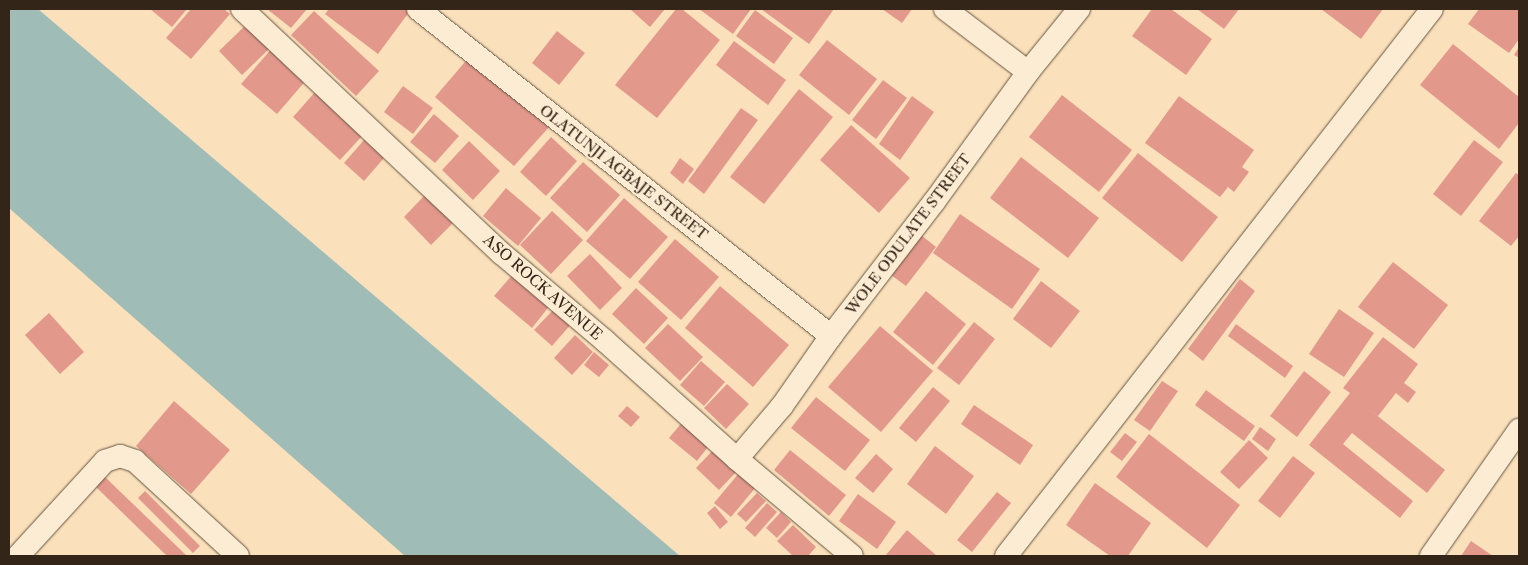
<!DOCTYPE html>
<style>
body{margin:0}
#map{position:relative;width:1528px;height:565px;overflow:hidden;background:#fbe1bb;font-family:"Libre Caslon Text",serif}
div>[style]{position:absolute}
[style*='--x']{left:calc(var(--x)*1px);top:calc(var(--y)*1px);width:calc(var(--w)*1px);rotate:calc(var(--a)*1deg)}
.water>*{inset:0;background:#a0bcb7}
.building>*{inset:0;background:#e3988c}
.roads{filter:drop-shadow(0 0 1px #655541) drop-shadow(0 0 1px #655541)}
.minor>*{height:22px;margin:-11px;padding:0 11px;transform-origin:11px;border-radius:11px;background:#fcecd3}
span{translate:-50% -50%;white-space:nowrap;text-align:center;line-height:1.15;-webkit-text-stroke:5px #fcecd3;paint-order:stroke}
.street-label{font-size:15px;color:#332618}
.frame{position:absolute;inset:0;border:10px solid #332618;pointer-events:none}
</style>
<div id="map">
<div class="water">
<div style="clip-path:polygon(9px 9px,38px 9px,680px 556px,405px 556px,9px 208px)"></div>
</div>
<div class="building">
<div style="clip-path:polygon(150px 9px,187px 9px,172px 27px)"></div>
<div style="clip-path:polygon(191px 9px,224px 9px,230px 14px,191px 59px,166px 38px)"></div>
<div style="clip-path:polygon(267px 9px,307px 9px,291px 28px)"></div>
<div style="clip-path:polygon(329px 9px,407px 9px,410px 11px,378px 54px,325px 14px)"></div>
<div style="clip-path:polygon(630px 9px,665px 9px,650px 27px)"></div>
<div style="clip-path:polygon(676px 9px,682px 9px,720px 40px,657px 118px,615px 85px)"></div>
<div style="clip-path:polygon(699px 9px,751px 9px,733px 34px)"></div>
<div style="clip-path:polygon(761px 9px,834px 9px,809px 44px)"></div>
<div style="clip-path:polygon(882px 9px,912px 9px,902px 23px)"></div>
<div style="clip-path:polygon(1152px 9px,1171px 9px,1212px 39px,1186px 75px,1132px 36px)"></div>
<div style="clip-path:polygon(1197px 9px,1239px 9px,1224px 29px)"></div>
<div style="clip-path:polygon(1321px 9px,1383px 9px,1361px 39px)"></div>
<div style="clip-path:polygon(1479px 9px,1519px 9px,1519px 39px,1509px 53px,1468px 24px)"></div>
<div style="clip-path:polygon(755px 10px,793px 38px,774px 64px,736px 36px)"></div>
<div style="clip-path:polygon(314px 11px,379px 71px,356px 96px,291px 35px)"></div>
<div style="clip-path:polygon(249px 22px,272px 46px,242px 75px,219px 51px)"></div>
<div style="clip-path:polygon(557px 31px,585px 53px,559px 85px,532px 63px)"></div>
<div style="clip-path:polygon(827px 40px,877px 79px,849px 115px,799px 75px)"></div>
<div style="clip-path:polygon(734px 41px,786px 80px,768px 105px,716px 65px)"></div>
<div style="clip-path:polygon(1453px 44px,1519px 97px,1519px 123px,1499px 149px,1420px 85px)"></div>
<div style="clip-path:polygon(273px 47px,308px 78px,277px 114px,241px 84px)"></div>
<div style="clip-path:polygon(1519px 47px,1519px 58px,1514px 55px)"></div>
<div style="clip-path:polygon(470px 56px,550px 126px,514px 166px,435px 97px)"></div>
<div style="clip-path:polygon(883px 80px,907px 98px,876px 139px,852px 120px)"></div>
<div style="clip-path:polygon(403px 86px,433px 108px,413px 134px,384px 112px)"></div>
<div style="clip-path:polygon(799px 89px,833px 117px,764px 204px,730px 177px)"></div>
<div style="clip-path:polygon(316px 91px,363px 135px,340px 160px,293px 117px)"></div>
<div style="clip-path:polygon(1062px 95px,1132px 150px,1099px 192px,1029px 137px)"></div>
<div style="clip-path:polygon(912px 96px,934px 112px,900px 160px,879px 144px)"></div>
<div style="clip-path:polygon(1179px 96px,1254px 150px,1242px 167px,1249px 172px,1234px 192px,1228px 187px,1220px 197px,1145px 143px)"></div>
<div style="clip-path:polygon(741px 108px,758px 120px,704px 194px,688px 181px)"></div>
<div style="clip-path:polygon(434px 114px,459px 136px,435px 163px,410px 142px)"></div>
<div style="clip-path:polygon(851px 125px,910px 178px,879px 213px,820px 160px)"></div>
<div style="clip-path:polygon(551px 137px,577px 161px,546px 196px,520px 172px)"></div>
<div style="clip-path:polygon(364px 140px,384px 158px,364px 181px,344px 163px)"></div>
<div style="clip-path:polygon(1474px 140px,1503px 162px,1461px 216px,1433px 194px)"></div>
<div style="clip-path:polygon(469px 141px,500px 171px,473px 200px,442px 170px)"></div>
<div style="clip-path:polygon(1138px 153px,1218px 217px,1182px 262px,1102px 198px)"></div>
<div style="clip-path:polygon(1021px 157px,1099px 218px,1068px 258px,990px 198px)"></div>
<div style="clip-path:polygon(680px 158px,694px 169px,683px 184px,670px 173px)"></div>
<div style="clip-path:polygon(583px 162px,620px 195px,587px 232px,550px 198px)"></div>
<div style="clip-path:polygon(1516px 173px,1519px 175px,1519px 236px,1511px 246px,1479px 221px)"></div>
<div style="clip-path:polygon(506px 188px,541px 218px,518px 246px,483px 216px)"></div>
<div style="clip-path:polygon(425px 195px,453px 223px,431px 245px,404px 217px)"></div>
<div style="clip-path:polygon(624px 198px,668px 237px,630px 279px,586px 241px)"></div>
<div style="clip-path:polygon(552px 211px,583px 240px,551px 274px,520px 245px)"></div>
<div style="clip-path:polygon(960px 214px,1040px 269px,1012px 309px,933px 253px)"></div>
<div style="clip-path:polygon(921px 235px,936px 247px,906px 286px,891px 275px)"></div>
<div style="clip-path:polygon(675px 239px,719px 277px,681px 320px,638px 282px)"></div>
<div style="clip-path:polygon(590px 254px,622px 288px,600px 310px,567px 276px)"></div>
<div style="clip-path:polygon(1393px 262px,1448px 305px,1414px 349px,1358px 307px)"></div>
<div style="clip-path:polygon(514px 273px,551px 304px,532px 328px,494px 296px)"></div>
<div style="clip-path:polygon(1240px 279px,1255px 291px,1203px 361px,1188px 349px)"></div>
<div style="clip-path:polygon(1041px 281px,1080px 311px,1051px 348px,1013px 319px)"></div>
<div style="clip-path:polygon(720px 286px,789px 345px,753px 387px,685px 328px)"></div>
<div style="clip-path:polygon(636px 288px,668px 318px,644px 344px,612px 314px)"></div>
<div style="clip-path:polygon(926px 291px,966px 324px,933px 365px,893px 332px)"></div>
<div style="clip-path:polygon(556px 307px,573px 322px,552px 346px,534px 330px)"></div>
<div style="clip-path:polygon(1339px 309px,1374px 333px,1344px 377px,1309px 354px)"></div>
<div style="clip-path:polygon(49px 313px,84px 352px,60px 374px,25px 335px)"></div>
<div style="clip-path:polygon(974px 322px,995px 339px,959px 385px,937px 368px)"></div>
<div style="clip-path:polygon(668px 324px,703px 357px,680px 381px,645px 348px)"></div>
<div style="clip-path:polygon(1236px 324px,1293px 366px,1285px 378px,1228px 336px)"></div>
<div style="clip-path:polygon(880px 326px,933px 371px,881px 432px,828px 387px)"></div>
<div style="clip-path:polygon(575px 335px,593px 352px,572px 375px,554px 358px)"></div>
<div style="clip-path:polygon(1383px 337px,1418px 364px,1404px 383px,1416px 392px,1408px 403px,1396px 393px,1378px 416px,1369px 409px,1445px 470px,1427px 493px,1352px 433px,1343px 444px,1413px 501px,1400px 518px,1309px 445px,1350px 393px,1343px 388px)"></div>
<div style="clip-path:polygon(594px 352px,609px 365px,599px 377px,584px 365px)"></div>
<div style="clip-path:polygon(701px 361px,725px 382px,704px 406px,680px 385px)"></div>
<div style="clip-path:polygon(1304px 371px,1331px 392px,1297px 437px,1270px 416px)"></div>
<div style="clip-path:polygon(1162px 381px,1178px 391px,1150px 431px,1134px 420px)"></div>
<div style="clip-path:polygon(727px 384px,749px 404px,726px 429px,704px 408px)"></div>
<div style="clip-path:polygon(933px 387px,950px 401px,916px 442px,899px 428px)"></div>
<div style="clip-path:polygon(1206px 390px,1255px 426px,1244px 441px,1195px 405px)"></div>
<div style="clip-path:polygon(816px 397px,870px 440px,845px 471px,791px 428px)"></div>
<div style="clip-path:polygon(174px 401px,230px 450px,191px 494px,136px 446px)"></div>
<div style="clip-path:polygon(974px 405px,1033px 445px,1020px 465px,961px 424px)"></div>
<div style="clip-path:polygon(627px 406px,640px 417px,631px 427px,618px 416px)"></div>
<div style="clip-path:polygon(684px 420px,711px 443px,697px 461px,669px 438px)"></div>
<div style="clip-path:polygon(1260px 427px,1276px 439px,1268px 451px,1252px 439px)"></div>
<div style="clip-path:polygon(1125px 433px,1137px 442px,1122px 461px,1110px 452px)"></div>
<div style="clip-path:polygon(1149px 434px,1240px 505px,1207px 548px,1116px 477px)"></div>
<div style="clip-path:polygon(1249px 440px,1268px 458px,1239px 489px,1220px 472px)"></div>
<div style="clip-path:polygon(935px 446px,974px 476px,946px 514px,907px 484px)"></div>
<div style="clip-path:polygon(716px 447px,739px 469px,719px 490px,696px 468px)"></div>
<div style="clip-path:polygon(790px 450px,846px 495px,829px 516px,774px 470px)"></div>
<div style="clip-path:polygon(876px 454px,893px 469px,873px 493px,855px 478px)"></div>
<div style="clip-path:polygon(1293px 456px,1315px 473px,1280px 518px,1258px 501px)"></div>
<div style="clip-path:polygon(739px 473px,756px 487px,731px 517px,714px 503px)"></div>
<div style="clip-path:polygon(105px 477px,187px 556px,167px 556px,96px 487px)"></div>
<div style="clip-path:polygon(1095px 483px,1151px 523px,1128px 556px,1110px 556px,1066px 525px)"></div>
<div style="clip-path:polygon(145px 491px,200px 546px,193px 553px,138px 498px)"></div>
<div style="clip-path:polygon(997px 492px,1011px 503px,972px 552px,957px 540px)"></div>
<div style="clip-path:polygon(757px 493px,766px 501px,746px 522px,737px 514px)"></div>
<div style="clip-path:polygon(858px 494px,896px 522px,877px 549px,839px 521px)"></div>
<div style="clip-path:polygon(767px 503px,777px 512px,755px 537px,745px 528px)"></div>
<div style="clip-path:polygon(715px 506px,728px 522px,720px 529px,707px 513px)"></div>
<div style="clip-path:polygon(781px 512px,791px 522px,777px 538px,766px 528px)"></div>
<div style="clip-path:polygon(793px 525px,816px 547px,808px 556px,793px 556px,777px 541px)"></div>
<div style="clip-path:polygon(907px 530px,937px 556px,885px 556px)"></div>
<div style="clip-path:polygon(1471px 541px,1493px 556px,1461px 556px)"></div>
</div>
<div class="roads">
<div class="minor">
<div style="--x:242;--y:9;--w:356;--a:43.3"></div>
<div style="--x:501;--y:253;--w:136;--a:40.2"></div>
<div style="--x:605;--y:341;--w:177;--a:41.8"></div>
<div style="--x:737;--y:459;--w:150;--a:40.1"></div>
<div style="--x:418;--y:9;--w:527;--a:38.37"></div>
<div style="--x:945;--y:9;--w:104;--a:37.2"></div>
<div style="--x:737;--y:459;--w:70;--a:-49.7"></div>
<div style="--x:782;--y:406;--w:85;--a:-55"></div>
<div style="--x:831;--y:336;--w:169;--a:-52.5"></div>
<div style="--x:934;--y:202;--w:160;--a:-54.1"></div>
<div style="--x:1028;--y:72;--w:81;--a:-51"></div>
<div style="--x:18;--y:556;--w:129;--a:-47.5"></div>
<div style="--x:105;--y:461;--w:16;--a:-18"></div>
<div style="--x:120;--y:456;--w:16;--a:18"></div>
<div style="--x:135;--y:461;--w:140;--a:42.7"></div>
<div style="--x:1006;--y:556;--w:693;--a:-52.09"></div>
<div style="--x:1431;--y:556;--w:154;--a:-55.1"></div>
</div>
</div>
<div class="street-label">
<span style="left:624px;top:172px;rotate:38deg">OLATUNJI AGBAJE STREET</span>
<span style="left:908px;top:234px;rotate:-53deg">WOLE ODULATE STREET</span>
<span style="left:543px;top:287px;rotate:41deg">ASO ROCK AVENUE</span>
</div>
<div class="frame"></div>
</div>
